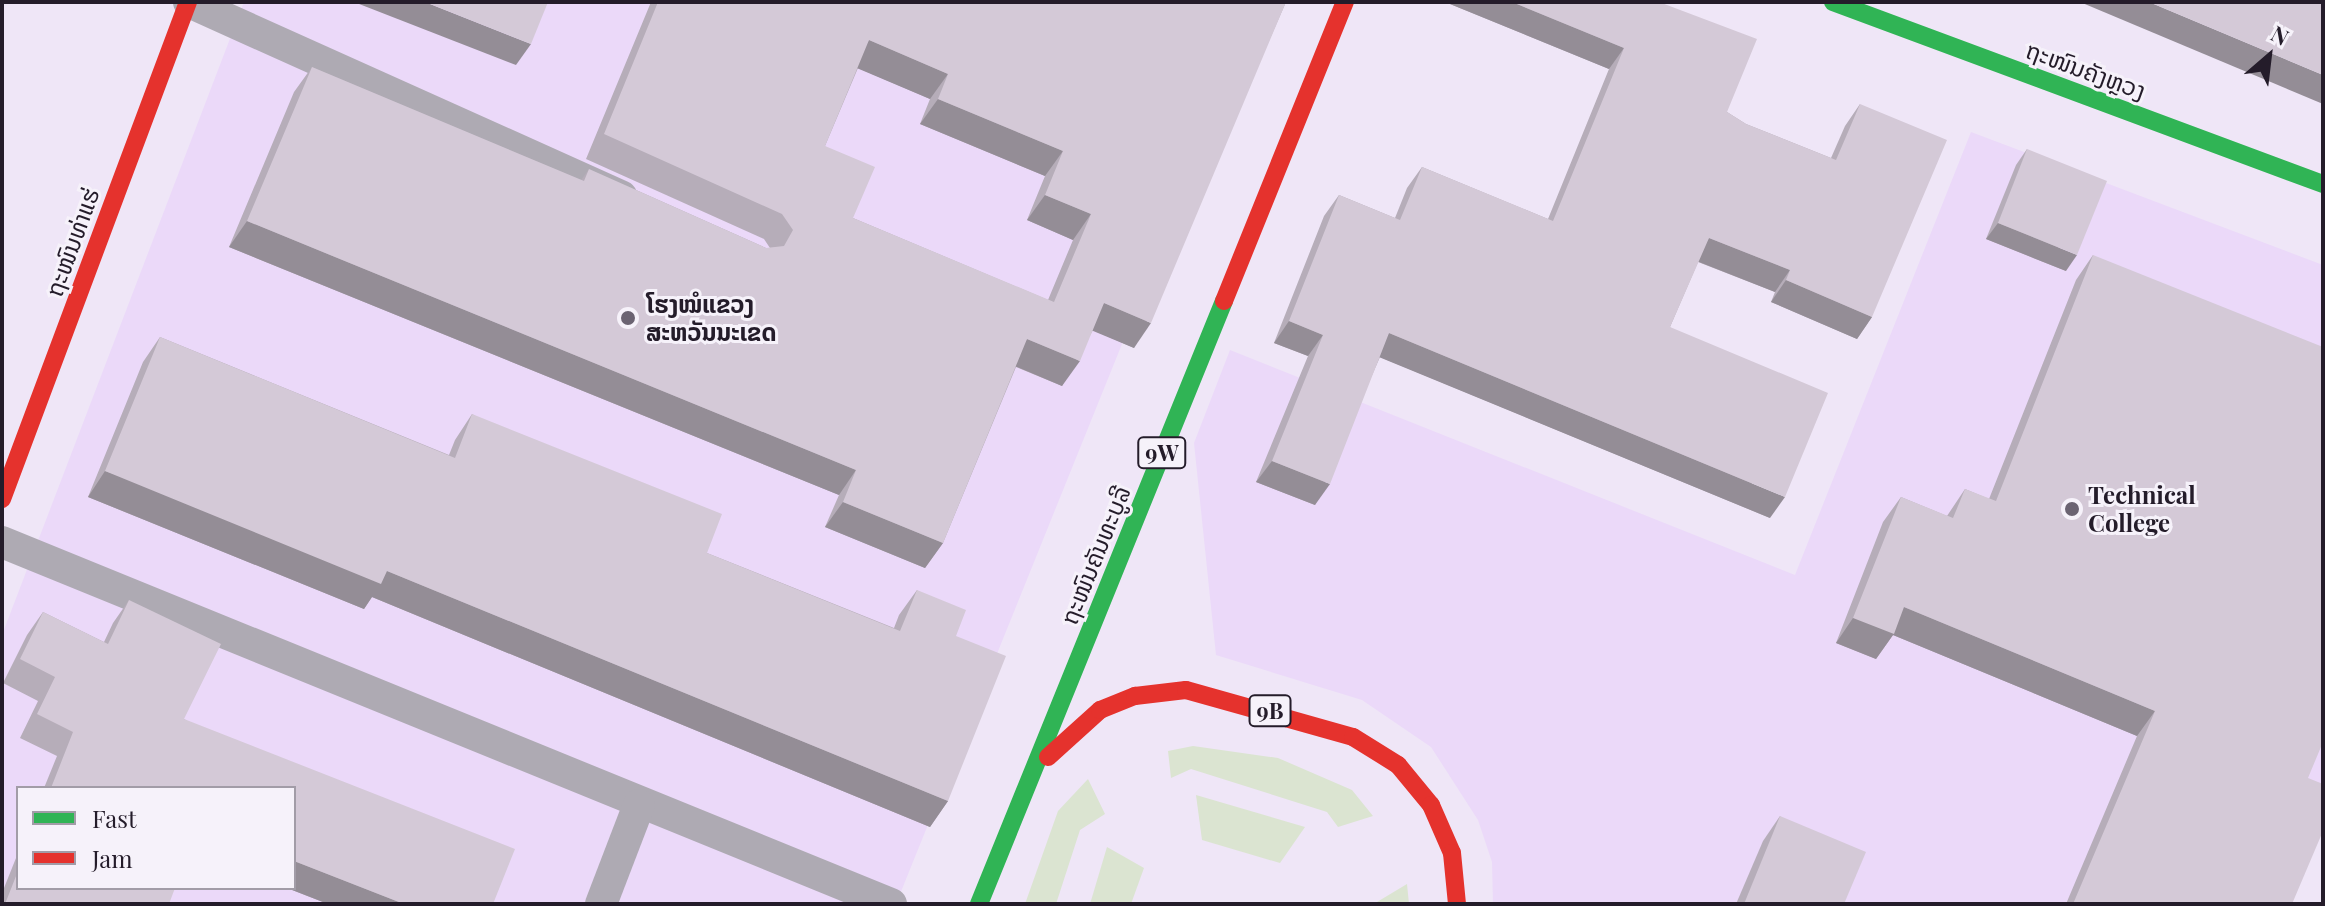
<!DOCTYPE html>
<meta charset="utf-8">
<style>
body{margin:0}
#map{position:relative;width:2325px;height:906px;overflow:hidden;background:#efe6f7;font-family:"Playfair Display","Noto Sans Lao",serif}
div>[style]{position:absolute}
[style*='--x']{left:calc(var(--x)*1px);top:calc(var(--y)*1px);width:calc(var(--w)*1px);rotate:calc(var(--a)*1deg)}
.built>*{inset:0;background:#ebd9f9}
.green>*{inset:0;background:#dbe4d1}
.lane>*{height:32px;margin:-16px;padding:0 16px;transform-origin:16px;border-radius:16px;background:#aeaab3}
.fast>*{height:18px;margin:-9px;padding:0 9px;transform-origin:9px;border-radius:9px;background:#30b455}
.jam>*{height:18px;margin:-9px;padding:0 9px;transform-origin:9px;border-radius:9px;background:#e5322d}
.wall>*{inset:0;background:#b6adb9}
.shaded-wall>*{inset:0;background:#948d96}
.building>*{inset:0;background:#d4c9d7}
.dots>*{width:22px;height:22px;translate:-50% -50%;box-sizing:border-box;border:4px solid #f6f2fa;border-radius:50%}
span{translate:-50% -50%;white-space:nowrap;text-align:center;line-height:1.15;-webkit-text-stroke:6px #f6f2fa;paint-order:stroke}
.shield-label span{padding:2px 6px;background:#f6f2fa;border:2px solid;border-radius:6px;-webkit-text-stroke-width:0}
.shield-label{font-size:22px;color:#241c2a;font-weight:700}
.street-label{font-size:24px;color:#241c2a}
.poi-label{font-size:24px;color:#241c2a;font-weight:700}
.left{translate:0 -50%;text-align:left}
.frame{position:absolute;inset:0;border:4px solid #241c2a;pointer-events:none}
.legend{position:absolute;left:16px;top:786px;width:280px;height:104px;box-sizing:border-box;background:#f6f2fa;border:2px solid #a29ca7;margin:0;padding:10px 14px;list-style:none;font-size:24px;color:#241c2a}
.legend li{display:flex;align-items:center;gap:16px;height:40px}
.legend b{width:40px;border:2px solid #a29ca7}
.north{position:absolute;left:2229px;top:16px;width:80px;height:80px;-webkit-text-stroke:6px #f6f2fa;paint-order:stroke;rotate:28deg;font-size:22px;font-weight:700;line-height:32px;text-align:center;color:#241c2a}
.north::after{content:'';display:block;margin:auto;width:28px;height:36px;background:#241c2a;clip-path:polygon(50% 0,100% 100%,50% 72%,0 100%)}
</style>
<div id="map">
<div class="built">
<div style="clip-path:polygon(evenodd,244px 2px,1260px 2px,896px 904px,2px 904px,2px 635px,244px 2px,18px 788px,294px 788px,294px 888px,18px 888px,18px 788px)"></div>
<div style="clip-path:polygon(1971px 132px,2323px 265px,2323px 796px,2277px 904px,1493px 904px,1492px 862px,1478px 820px,1431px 747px,1362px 700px,1216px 655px,1194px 443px,1230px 350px,1795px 575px)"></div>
</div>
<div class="green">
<div style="clip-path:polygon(1193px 746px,1278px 758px,1352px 790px,1373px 816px,1338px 827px,1327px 812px,1191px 769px,1171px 778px,1168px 751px)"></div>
<div style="clip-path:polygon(1088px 779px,1105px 814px,1080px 830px,1056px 904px,1025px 904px,1058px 811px)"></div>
<div style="clip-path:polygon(1196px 795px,1305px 827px,1280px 863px,1202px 840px)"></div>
<div style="clip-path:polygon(1107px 847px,1144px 868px,1131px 904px,1090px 904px)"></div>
<div style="clip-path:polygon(1407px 884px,1409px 904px,1377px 904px,1377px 902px)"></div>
</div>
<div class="lane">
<div style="--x:189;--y:2;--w:474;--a:24.2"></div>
<div style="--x:2;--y:542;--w:960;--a:22.16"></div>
<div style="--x:601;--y:904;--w:106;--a:-69"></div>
</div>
<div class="fast">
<div style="--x:1833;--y:2;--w:523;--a:20.38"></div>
<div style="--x:979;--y:904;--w:651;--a:-67.89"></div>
</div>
<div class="jam">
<div style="--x:1224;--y:301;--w:323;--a:-68"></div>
<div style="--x:2;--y:499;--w:531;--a:-69.48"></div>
<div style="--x:1048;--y:757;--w:70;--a:-42.1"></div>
<div style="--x:1100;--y:710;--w:38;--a:-22"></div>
<div style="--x:1135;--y:696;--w:51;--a:-6.7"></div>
<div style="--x:1186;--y:690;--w:173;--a:15.7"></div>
<div style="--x:1353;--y:737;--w:53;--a:31.9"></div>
<div style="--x:1398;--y:765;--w:52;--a:50.5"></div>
<div style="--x:1431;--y:805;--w:52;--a:66.4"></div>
<div style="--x:1452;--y:853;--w:51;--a:84.4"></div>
</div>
<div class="wall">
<div style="clip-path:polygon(evenodd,651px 2px,1286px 2px,1134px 348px,1093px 330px,1062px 386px,1016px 367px,943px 543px,925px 568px,825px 527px,839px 495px,229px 247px,294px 92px,312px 67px,581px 180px,589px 169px,766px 248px,770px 248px,764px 239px,586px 159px,651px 2px,858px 68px,930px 99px,920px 124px,1045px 176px,1027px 220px,1073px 240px,1048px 300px,853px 218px,825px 146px,858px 68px)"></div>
<div style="clip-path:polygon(1451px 2px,1659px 2px,1727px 112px,1746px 124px,1831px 158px,1845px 126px,1860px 104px,1872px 317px,1857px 339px,1771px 302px,1775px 292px,1698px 262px,1670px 327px,1770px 518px,1380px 357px,1315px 505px,1256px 482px,1308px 356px,1274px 343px,1324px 216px,1339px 195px,1395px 218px,1407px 188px,1422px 167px,1548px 219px,1609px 69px,1450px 4px)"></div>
<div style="clip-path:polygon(2027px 149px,2066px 271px,1986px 239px,2016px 165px)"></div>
<div style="clip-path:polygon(2093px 255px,2308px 778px,2292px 904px,2066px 904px,2137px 736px,1893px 635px,1876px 659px,1836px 643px,1883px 522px,1901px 497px,1947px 516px,1965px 489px,1989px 499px,2076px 280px)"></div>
<div style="clip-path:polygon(160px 337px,449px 455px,455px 440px,472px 414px,707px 553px,894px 628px,899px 615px,917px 590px,956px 636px,948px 801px,930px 827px,372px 597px,364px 609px,88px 497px,143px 362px)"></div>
<div style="clip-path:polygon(129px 600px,184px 719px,493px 904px,328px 904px,287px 888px,294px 888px,294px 788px,44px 788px,57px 756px,20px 738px,38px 701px,3px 683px,27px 635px,43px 612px,104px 642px,113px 623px)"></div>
<div style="clip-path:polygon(1780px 816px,1844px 904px,1736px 904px,1763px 841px)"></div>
<div style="clip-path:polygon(18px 853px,18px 888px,169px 904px,2px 904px,2px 893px)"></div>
</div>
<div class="shaded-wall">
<div style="clip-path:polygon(354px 2px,425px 2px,531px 44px,516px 65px)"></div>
<div style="clip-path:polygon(1451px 2px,1512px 2px,1624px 48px,1609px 69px,1450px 4px)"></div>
<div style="clip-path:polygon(2080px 2px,2149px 2px,2323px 75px,2323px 104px)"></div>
<div style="clip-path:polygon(869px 40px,948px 74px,930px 99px,852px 66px)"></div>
<div style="clip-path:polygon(938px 99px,1063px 151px,1045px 176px,920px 124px)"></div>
<div style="clip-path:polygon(1045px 195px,1091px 214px,1073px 240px,1027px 220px)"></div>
<div style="clip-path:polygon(247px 221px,856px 470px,839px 495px,229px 247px)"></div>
<div style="clip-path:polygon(1998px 223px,2077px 255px,2066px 271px,1986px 239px)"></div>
<div style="clip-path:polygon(1709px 238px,1790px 270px,1775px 292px,1694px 260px)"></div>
<div style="clip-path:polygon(1786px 280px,1872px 317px,1857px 339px,1771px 302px)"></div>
<div style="clip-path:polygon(1104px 303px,1151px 323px,1134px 348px,1086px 328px)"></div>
<div style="clip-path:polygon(1289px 321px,1323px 335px,1308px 356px,1274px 343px)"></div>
<div style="clip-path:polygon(1389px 333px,1785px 497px,1770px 518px,1374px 355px)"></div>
<div style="clip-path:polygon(1027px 339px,1080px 361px,1062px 386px,1010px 364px)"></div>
<div style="clip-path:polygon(1272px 461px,1330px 484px,1315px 505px,1256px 482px)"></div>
<div style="clip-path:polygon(105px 471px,387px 571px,948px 801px,930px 827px,372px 597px,364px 609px,88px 497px)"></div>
<div style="clip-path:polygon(843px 502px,943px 543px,925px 568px,825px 527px)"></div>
<div style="clip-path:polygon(1904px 607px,2155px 711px,2137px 736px,1893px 635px,1876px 659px,1836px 643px,1853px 618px)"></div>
<div style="clip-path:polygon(294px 861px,404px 904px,328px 904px,287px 888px,294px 888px)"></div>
</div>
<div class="building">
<div style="clip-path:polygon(425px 2px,548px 2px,531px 44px)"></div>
<div style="clip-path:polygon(evenodd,658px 2px,1286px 2px,1151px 323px,1104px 303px,1080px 361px,1027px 339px,943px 543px,843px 502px,856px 470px,247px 221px,312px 67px,584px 181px,589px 169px,766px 248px,784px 246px,793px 230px,782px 214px,604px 134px,658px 2px,869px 40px,948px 74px,938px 99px,1063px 151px,1045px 195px,1091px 214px,1054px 302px,853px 218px,875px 167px,825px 146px,869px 40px)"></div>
<div style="clip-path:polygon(1512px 2px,1659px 2px,1757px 39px,1727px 112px,1746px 124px,1836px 160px,1860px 104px,1947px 140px,1872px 317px,1786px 280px,1790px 270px,1709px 238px,1670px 327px,1828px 393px,1785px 497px,1389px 333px,1330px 484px,1272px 461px,1323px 335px,1289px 321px,1339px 195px,1400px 220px,1422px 167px,1553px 221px,1624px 48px)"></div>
<div style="clip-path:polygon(2149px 2px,2323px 2px,2323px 75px)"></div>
<div style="clip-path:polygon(2027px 149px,2107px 181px,2077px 255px,1998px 223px)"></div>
<div style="clip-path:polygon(2093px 255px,2323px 347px,2323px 742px,2308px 778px,2323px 784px,2323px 831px,2292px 904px,2073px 904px,2155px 711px,1904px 607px,1894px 634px,1853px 618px,1901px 497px,1953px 518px,1965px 489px,1996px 501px)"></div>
<div style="clip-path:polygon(160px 337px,455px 458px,472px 414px,722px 514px,707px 553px,900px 631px,917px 590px,966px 610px,956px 636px,1006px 656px,948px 801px,387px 571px,381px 584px,105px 471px)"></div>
<div style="clip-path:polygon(129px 600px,221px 644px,184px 719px,515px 849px,493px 904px,404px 904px,294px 861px,294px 788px,51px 788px,73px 732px,37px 714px,55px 677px,20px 659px,43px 612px,108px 644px)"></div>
<div style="clip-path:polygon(1780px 816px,1866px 852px,1844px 904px,1744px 904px)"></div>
<div style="clip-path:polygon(18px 871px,18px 888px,175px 888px,169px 904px,5px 904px)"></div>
</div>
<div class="dots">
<div style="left:628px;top:318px;background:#6b6372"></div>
<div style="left:2072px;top:509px;background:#6b6372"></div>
</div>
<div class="shield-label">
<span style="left:1162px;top:453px">9W</span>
<span style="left:1270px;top:711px">9B</span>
</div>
<div class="street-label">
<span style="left:2086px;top:70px;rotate:20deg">ຖະໜົນຄັງຫຼວງ</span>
<span style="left:72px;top:242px;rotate:-70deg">ຖະໜົນທ່າແຮ່</span>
<span style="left:1095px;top:555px;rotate:-68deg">ຖະໜົນຄັນທະບູລີ</span>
</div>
<div class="poi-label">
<span class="left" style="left:646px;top:318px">ໂຮງໝໍແຂວງ<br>ສະຫວັນນະເຂດ</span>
<span class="left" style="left:2088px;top:509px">Technical<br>College</span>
</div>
<div class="frame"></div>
<ul class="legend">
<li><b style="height:10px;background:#30b455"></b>Fast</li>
<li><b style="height:10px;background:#e5322d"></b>Jam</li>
</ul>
<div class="north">N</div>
</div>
